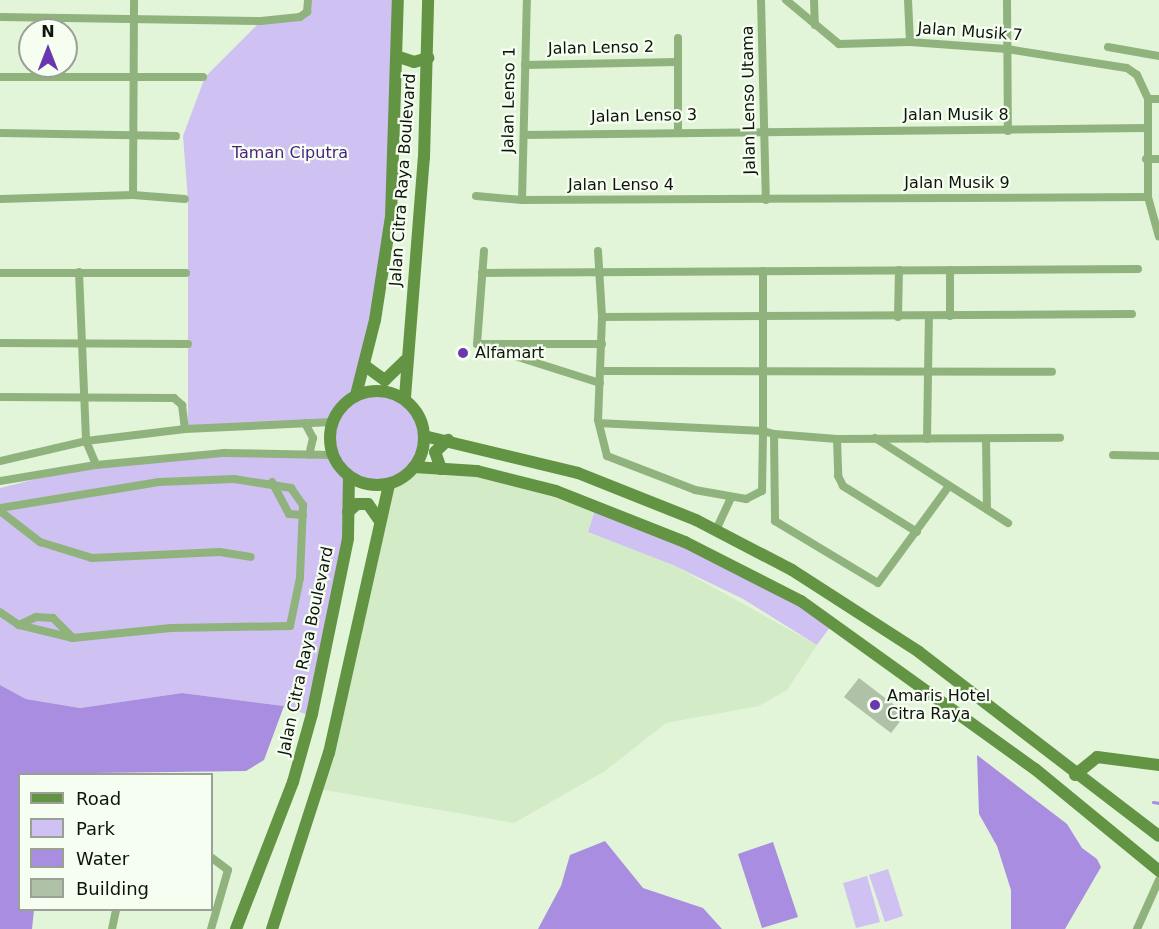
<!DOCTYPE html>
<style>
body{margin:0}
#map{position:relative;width:1159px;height:929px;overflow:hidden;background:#e2f5d8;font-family:"DejaVu Sans",sans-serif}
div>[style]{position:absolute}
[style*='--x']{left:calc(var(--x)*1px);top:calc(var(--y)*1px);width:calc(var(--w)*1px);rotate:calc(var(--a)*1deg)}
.built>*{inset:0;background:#d4ebc8}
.green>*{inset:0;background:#d0c1f3}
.water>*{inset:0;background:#a98de1}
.stream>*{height:3px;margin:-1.5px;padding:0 1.5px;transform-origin:1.5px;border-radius:1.5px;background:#a98de1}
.building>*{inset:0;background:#afc1a6}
.street>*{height:8px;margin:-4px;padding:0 4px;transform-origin:4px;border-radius:4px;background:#90b37e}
.secondary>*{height:12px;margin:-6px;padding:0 6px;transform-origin:6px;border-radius:6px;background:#629443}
.secondary>.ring{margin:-6px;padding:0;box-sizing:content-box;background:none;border:12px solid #629443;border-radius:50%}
.dots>*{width:16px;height:16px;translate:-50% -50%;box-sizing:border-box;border:3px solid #f6fef2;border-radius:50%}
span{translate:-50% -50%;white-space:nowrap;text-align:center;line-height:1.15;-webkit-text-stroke:4.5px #f6fef2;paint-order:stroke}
.street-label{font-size:16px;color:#0e140b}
.park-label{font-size:16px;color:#4a1f81}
.poi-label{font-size:16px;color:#0e140b}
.left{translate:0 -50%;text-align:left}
.legend{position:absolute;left:18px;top:773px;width:195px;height:138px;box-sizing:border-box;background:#f6fef2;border:2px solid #99a096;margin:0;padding:8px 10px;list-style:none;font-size:18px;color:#0e140b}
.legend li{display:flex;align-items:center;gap:12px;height:30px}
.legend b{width:30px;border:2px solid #99a096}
.north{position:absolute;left:18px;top:18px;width:60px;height:60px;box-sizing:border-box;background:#f6fef2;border:2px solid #99a096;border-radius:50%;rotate:0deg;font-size:16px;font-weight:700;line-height:24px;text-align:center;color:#0e140b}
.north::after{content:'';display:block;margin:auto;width:21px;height:27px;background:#6a37af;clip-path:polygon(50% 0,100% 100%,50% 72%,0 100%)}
</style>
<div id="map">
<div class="built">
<div style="clip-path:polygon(414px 467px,476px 472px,596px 507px,588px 532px,673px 565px,817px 645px,787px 690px,759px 706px,666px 723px,605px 771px,514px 823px,319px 789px,376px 541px,395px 481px)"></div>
</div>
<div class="green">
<div style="clip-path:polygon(309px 0,400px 0,396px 149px,379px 296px,357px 395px,384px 391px,405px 397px,420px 420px,422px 452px,405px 475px,389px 484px,359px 482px,344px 474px,345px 531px,308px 715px,284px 706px,182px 693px,80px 708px,26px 699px,0 685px,0 488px,76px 469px,224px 453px,333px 456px,333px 421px,188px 429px,188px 200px,183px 136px,205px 77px,261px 21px,293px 18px,308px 9px)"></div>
<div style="clip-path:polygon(596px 507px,685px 542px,833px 623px,817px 645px,743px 599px,673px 565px,588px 532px)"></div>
<div style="clip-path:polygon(888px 869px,903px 916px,885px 922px,869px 875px)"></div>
<div style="clip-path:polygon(867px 876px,880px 922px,856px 928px,843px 883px)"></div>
</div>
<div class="water">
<div style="clip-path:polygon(0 685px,26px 699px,80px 708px,182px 693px,284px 706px,264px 760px,246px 771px,20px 774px,20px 910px,34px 910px,32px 929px,0 929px)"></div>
<div style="clip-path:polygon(977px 755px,1067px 824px,1082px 848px,1097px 859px,1101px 867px,1065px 929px,1011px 929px,1011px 890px,997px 846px,979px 814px)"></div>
<div style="clip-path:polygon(605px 841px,643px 888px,703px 908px,722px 929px,538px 929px,561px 886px,570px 855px)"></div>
<div style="clip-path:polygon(773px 842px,798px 917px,762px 928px,738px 854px)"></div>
</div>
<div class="stream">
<div style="--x:1153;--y:802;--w:6;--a:9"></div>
</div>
<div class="building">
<div style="clip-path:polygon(859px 678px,906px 714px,891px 733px,844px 697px)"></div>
</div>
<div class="street">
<div style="--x:761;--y:0;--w:200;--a:88.6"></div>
<div style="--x:786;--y:0;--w:69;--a:39.7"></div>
<div style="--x:839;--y:44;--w:71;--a:-1.6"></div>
<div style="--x:910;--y:42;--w:97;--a:4.1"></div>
<div style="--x:1007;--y:49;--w:121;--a:9"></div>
<div style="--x:1127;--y:68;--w:12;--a:35"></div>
<div style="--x:1137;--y:75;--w:26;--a:65"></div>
<div style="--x:1148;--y:99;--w:98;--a:90"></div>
<div style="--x:1148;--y:197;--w:41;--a:74.6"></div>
<div style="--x:814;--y:0;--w:25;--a:88"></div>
<div style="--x:908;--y:0;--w:42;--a:87.3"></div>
<div style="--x:1007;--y:0;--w:131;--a:89.6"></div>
<div style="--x:0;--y:17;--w:261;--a:0.9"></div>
<div style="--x:261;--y:21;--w:39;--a:-6"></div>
<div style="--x:300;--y:17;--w:9;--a:-36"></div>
<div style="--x:307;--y:12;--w:12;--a:-85"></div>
<div style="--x:678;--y:38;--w:92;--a:90"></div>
<div style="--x:1108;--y:47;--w:52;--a:10"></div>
<div style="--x:525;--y:65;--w:152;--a:-1.1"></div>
<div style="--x:0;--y:77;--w:203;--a:0"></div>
<div style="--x:1148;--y:99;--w:11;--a:0"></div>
<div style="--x:0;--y:133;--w:176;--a:1"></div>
<div style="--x:524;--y:135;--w:622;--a:-0.64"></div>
<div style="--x:1146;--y:159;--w:13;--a:0"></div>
<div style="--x:133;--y:195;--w:195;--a:-89.7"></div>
<div style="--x:476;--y:196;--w:46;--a:5"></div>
<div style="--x:522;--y:200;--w:626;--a:-0.27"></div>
<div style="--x:0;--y:199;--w:133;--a:-1.7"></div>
<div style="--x:133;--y:195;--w:52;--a:4.4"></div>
<div style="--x:522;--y:200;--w:200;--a:-88.6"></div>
<div style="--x:484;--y:251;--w:93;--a:94.3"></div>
<div style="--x:477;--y:344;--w:129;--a:17.6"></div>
<div style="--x:598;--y:251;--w:66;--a:86.5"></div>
<div style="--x:602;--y:317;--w:103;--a:92.2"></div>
<div style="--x:598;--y:420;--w:37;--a:76"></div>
<div style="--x:607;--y:456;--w:94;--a:21.1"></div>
<div style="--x:695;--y:490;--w:52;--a:10"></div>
<div style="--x:746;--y:499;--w:18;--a:-27"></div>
<div style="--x:762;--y:491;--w:60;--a:-89"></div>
<div style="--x:763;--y:431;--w:161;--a:-177.2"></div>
<div style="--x:950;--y:270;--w:46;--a:90"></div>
<div style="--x:763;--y:271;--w:160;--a:90"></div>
<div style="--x:763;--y:431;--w:11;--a:15"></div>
<div style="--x:774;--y:434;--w:87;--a:89.3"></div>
<div style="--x:775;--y:521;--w:120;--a:31"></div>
<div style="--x:878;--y:583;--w:120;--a:-53.8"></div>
<div style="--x:79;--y:272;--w:169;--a:87.6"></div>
<div style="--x:86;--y:441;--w:26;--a:67"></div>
<div style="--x:0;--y:273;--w:186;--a:0"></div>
<div style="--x:482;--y:273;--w:656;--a:-0.35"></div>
<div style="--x:602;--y:317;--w:530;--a:-0.32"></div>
<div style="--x:898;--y:317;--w:47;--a:-88.8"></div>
<div style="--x:0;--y:343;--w:188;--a:0.3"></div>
<div style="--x:477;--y:344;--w:125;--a:0"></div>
<div style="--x:601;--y:371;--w:451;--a:0.1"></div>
<div style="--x:0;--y:397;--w:174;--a:0.3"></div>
<div style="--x:174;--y:398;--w:11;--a:41"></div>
<div style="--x:182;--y:405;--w:24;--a:83"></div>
<div style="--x:305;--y:423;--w:17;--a:62"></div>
<div style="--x:313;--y:438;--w:17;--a:103"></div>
<div style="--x:774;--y:434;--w:63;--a:4.5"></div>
<div style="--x:837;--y:439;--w:223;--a:-0.3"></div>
<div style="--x:875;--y:438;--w:158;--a:32.6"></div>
<div style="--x:837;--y:439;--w:37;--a:88"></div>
<div style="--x:838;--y:476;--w:11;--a:63"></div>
<div style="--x:843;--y:486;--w:87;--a:31.9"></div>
<div style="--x:927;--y:439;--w:123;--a:-89.1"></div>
<div style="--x:986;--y:439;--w:70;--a:89.2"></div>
<div style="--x:1113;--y:455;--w:46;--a:1.2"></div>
<div style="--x:0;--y:461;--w:88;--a:-13.1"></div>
<div style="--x:86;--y:441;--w:100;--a:-6.9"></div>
<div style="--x:185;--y:429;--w:147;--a:-2.7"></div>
<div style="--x:0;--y:481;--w:97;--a:-9.5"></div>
<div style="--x:96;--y:465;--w:129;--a:-5.4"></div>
<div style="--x:224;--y:453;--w:108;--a:1.1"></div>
<div style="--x:272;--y:482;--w:36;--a:62"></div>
<div style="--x:289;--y:514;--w:14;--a:4"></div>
<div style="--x:0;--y:508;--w:161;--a:-9.3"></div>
<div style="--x:159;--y:482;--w:75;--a:-2.3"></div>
<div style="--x:234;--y:479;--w:58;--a:9"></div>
<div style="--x:291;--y:488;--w:21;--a:55"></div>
<div style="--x:303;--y:505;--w:73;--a:92.4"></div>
<div style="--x:300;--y:578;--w:49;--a:101.8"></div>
<div style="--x:290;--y:626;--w:119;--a:179"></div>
<div style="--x:171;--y:628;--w:99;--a:174.2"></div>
<div style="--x:73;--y:638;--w:56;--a:-166.5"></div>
<div style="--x:19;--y:625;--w:23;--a:-146"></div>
<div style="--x:0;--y:511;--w:51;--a:37.8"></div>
<div style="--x:40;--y:542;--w:54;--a:17.1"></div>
<div style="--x:92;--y:558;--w:128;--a:-2.7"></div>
<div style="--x:220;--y:552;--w:31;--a:9"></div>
<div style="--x:716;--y:530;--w:35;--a:-65"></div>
<div style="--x:19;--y:625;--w:19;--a:-25"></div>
<div style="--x:36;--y:617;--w:17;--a:3"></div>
<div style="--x:53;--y:618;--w:28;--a:45"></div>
<div style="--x:112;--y:929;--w:19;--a:-78"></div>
<div style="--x:211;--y:929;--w:61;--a:-73.9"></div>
<div style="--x:228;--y:870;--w:20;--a:-143"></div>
<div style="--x:1137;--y:929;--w:54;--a:-65.8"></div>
</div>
<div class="secondary">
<div style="--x:399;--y:57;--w:16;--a:18"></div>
<div style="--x:414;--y:62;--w:15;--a:-16"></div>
<div style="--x:364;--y:365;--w:26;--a:36"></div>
<div style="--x:385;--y:380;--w:28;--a:-44"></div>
<div class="ring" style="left:330px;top:391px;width:82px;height:82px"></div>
<div style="--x:356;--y:395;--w:77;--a:-75.8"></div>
<div style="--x:375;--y:320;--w:104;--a:-81.2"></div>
<div style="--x:391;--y:217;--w:217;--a:-88.2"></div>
<div style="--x:405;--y:397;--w:240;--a:-85.5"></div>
<div style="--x:424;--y:158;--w:158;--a:-88.5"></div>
<div style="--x:424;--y:436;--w:158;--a:13.5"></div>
<div style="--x:578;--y:473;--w:127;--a:21.7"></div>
<div style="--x:696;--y:520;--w:108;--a:27.5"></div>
<div style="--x:792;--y:570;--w:151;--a:32.8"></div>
<div style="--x:919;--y:652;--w:302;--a:37.5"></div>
<div style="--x:414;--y:467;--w:63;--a:3.6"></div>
<div style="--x:477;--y:471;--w:81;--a:14.2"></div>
<div style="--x:556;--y:491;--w:139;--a:21.6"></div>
<div style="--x:685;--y:542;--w:130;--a:27"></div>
<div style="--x:801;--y:601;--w:288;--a:35.7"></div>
<div style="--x:1035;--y:769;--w:161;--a:39.4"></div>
<div style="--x:441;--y:469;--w:18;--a:-109"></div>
<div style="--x:435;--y:452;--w:18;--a:-43"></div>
<div style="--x:348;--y:512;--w:12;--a:-42"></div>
<div style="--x:357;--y:504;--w:11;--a:0"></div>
<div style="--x:368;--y:504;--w:21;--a:55"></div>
<div style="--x:1075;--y:775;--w:28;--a:-39"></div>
<div style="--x:1097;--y:757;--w:63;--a:7.4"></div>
<div style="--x:236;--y:929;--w:158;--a:-68.8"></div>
<div style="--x:293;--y:782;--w:71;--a:-74.4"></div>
<div style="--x:312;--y:714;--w:180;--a:-78.4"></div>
<div style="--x:348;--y:538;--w:62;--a:-89.1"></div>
<div style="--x:272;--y:929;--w:185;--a:-72.1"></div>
<div style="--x:329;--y:753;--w:276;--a:-77.4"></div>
</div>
<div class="dots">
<div style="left:463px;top:353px;background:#6a37af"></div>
<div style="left:875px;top:705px;background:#6a37af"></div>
</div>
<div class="street-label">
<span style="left:970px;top:32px;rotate:4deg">Jalan Musik 7</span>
<span style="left:601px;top:48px;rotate:-1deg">Jalan Lenso 2</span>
<span style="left:509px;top:100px;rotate:-89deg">Jalan Lenso 1</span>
<span style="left:749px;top:100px;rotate:-91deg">Jalan Lenso Utama</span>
<span style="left:956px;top:115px">Jalan Musik 8</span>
<span style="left:644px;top:116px;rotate:-1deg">Jalan Lenso 3</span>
<span style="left:403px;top:180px;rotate:-86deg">Jalan Citra Raya Boulevard</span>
<span style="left:957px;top:183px">Jalan Musik 9</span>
<span style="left:621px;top:185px">Jalan Lenso 4</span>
<span style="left:306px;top:651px;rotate:-78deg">Jalan Citra Raya Boulevard</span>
</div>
<div class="park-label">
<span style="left:290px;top:153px">Taman Ciputra</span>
</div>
<div class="poi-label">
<span class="left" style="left:475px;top:353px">Alfamart</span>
<span class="left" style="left:887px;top:705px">Amaris Hotel<br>Citra Raya</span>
</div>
<ul class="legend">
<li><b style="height:8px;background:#629443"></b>Road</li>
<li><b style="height:16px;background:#d0c1f3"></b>Park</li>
<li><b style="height:16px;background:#a98de1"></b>Water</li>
<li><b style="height:16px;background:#afc1a6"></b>Building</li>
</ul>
<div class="north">N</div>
</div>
